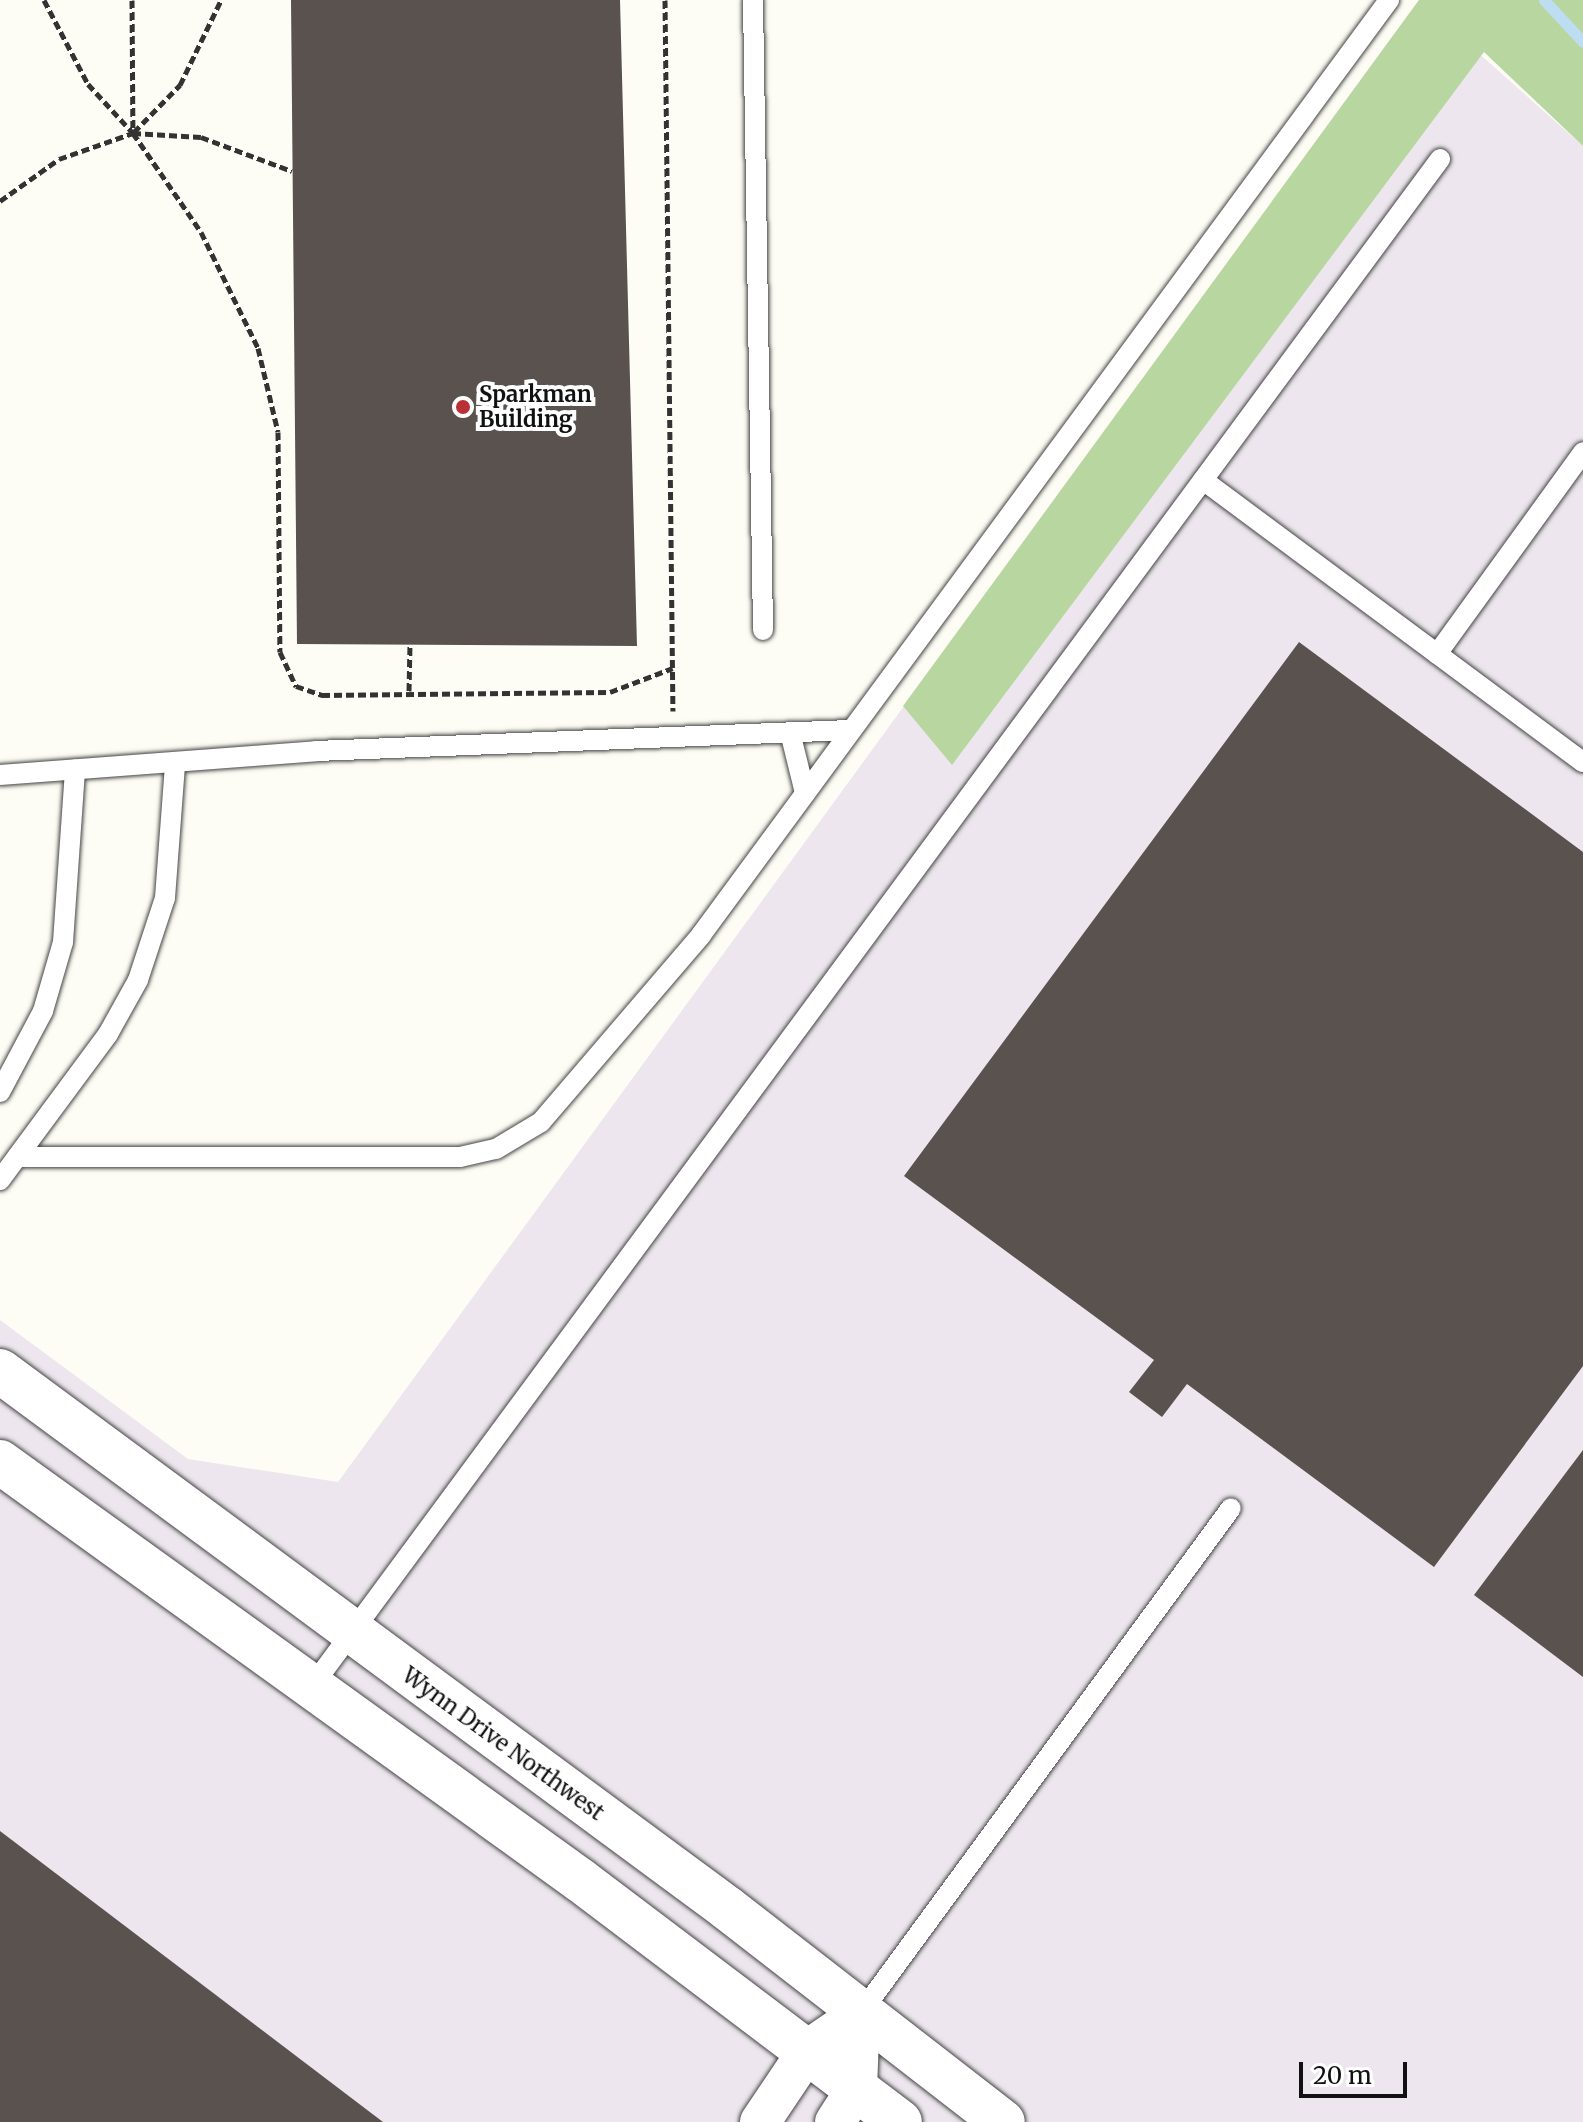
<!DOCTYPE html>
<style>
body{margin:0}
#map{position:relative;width:1583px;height:2122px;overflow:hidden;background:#fefdf5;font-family:Merriweather,serif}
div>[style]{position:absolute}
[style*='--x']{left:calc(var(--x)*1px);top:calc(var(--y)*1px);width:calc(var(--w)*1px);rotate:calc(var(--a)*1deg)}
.industrial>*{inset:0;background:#ede6ee}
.forest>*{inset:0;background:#b8d7a0}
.stream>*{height:11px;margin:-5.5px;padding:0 5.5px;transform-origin:5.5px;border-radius:5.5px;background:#bdddf3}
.building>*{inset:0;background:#59524e}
.path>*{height:5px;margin-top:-2.5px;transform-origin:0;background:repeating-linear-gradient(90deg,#333 0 8px,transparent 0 12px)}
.roads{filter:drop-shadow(0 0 2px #444) drop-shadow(0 0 2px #444)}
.service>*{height:20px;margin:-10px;padding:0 10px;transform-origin:10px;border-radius:10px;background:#fff}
.minor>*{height:40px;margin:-20px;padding:0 20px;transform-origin:20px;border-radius:20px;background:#fff}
.tertiary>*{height:44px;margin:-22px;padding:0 22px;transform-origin:22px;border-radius:22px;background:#fff}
.dots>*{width:22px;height:22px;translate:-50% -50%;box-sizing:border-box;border:4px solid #fff;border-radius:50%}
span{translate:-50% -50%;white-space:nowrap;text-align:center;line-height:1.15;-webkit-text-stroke:8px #fff;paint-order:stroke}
.poi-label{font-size:22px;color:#111;font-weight:700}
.left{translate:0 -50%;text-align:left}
.street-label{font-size:22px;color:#111}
.scale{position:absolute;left:1299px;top:2062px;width:108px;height:36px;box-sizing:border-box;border:4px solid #111;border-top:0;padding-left:10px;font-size:24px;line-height:28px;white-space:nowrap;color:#111;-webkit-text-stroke:6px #fff;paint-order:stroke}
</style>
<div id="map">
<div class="industrial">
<div style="clip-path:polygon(1419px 0,1583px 146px,1583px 2122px,0 2122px,0 1320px,188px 1459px,338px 1482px)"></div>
</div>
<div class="forest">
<div style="clip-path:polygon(1419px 0,1583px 0,1583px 146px,1484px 52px,952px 765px,903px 706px)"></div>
</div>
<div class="stream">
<div style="--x:1544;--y:0;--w:57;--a:47.1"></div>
</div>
<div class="building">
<div style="clip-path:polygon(291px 0,620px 0,637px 646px,297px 644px)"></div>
<div style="clip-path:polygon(1299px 642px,1583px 852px,1583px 1366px,1434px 1567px,1187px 1384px,1162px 1417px,1129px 1392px,1154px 1360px,904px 1176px)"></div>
<div style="clip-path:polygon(1583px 1450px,1583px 1677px,1474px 1595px)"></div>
<div style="clip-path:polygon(0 1831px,383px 2122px,0 2122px)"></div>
</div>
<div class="path">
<div style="--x:44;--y:0;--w:95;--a:62.4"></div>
<div style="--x:88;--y:84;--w:67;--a:47.4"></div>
<div style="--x:133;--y:133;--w:120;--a:55.5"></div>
<div style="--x:201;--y:232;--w:129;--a:63.8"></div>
<div style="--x:258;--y:348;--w:86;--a:76.6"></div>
<div style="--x:278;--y:432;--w:220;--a:89.5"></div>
<div style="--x:280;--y:652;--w:38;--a:65"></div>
<div style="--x:296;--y:686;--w:28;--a:19"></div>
<div style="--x:322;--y:695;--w:288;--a:-0.6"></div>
<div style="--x:610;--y:692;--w:67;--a:-20.9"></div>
<div style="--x:132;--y:0;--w:132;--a:89.6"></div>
<div style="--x:665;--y:0;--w:711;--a:89.36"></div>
<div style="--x:134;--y:132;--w:66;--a:-45.6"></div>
<div style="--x:180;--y:85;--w:94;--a:-64.2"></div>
<div style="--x:0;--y:201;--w:72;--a:-35.4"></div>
<div style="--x:59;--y:159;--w:78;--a:-19.4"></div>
<div style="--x:133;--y:133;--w:68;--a:3.4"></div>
<div style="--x:201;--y:137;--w:97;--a:20.5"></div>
<div style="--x:409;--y:691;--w:47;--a:-88.8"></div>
</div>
<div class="roads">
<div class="service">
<div style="--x:753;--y:0;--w:630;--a:89.09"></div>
<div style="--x:1203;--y:480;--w:473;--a:36.6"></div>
<div style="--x:1437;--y:654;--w:249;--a:-54.1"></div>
<div style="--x:790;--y:732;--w:63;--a:76.2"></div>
<div style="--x:0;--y:775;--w:317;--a:-4.3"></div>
<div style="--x:316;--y:751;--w:535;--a:-2.25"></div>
<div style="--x:0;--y:1092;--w:92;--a:-62"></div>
<div style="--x:43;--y:1011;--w:72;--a:-73.8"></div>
<div style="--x:63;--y:942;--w:173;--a:-86"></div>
<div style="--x:17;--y:1157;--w:443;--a:0"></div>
<div style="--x:460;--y:1157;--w:37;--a:-13"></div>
<div style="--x:496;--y:1149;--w:52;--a:-31"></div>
<div style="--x:541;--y:1122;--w:246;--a:-49.4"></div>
<div style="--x:701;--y:935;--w:1161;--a:-53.65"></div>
<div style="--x:0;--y:1180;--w:182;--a:-53.5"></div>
<div style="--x:108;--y:1034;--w:62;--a:-60.9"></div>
<div style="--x:138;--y:980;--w:86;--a:-71.8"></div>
<div style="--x:165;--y:898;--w:133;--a:-85.7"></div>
<div style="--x:310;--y:1689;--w:1902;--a:-53.55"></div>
<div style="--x:860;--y:2014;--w:627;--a:-53.75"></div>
</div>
<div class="minor">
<div style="--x:760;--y:2122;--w:88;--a:-56.1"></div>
<div style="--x:809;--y:2049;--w:62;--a:-34.5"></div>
<div style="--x:835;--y:2122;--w:40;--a:-57.1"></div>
<div style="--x:857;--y:2088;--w:74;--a:-87.7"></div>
</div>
<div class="tertiary">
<div style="--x:0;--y:1371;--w:904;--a:36.45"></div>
<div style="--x:727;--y:1908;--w:349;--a:37.8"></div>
<div style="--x:0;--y:1462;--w:715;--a:35.78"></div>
<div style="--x:580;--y:1880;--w:401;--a:37.1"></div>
</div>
</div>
<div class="dots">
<div style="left:463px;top:407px;background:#b83135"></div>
</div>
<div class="poi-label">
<span class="left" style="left:479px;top:407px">Sparkman<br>Building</span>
</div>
<div class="street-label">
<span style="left:503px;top:1744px;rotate:36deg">Wynn Drive Northwest</span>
</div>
<div class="scale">20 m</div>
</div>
